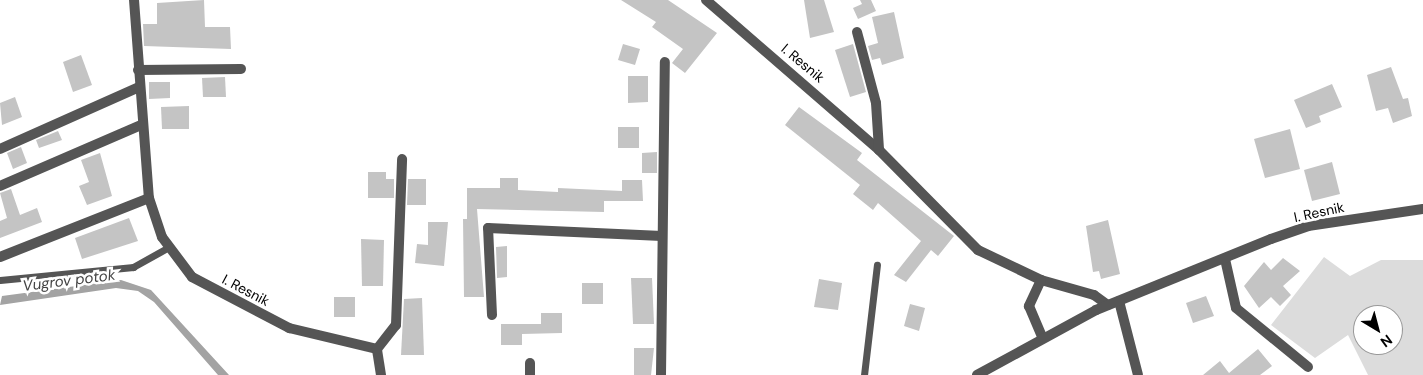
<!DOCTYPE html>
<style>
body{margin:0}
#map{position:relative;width:1423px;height:375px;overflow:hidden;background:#fff;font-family:"DM Sans",sans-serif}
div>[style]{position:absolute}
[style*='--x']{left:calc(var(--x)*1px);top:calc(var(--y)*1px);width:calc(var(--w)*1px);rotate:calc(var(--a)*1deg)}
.green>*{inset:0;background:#dcdcdc}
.water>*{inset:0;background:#a3a3a3}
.building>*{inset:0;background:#c4c4c4}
.service>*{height:7px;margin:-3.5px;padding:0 3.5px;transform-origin:3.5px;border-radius:3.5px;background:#555}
.minor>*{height:10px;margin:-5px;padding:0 5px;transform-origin:5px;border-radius:5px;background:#555}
.tertiary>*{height:10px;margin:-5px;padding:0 5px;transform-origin:5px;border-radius:5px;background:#555}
span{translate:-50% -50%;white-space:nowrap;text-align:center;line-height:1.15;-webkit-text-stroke:5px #fff;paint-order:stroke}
.street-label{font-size:14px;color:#000}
.water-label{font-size:15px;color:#444;font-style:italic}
.north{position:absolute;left:1353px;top:305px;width:50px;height:50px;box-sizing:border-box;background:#fff;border:1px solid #999;border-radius:50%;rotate:143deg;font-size:14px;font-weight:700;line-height:20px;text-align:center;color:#000}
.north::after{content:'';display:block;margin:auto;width:18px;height:22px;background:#000;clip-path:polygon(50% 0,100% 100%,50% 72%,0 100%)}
</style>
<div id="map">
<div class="green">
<div style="clip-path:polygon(evenodd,1324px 257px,1350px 276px,1381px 260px,1423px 260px,1423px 375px,1368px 375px,1348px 335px,1315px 358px,1271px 325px,1324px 257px,1363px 315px,1393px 315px,1393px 345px,1363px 345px,1363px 315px)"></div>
</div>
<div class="water">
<div style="clip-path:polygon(121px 280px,151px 290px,229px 375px,218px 375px,154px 302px,138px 291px,116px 288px,0 305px,2px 296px)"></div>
</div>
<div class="building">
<div style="clip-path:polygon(204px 0,205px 27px,230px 27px,231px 49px,144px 46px,143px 24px,157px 24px,157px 3px)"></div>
<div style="clip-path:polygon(621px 0,668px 0,717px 33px,685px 73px,672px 63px,683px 49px,652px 27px,656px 22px)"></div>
<div style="clip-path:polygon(804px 0,824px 0,834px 32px,810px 38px)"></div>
<div style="clip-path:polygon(860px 0,871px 0,876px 11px,858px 19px,853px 8px,862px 4px)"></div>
<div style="clip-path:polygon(894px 12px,904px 58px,882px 65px,880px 58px,872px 60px,868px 46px,878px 43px,872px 17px)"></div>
<div style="clip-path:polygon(623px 44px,640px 49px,635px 65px,618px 60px)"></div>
<div style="clip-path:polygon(853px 44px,866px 92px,850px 97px,835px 50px)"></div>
<div style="clip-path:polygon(81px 55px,92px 85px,73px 92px,63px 62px)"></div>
<div style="clip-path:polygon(1391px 67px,1403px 99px,1408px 98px,1412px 116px,1393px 123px,1388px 108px,1376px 111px,1367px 75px)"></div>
<div style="clip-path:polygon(628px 76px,648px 76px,648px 102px,628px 103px)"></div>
<div style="clip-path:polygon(225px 77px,226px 97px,203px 97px,202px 78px)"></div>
<div style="clip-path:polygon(149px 82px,170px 82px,170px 98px,149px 99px)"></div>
<div style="clip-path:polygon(1332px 84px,1342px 107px,1319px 116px,1321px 122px,1306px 128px,1294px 100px)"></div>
<div style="clip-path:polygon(15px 97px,22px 117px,2px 125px,0 103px)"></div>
<div style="clip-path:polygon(189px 106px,189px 129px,162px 129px,161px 107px)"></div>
<div style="clip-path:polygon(799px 107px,862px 153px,857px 160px,954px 236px,938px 256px,931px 250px,906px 282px,894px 275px,921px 241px,878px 203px,873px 210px,853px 194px,860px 185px,785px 125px)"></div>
<div style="clip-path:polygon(618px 127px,639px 127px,639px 148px,618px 148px)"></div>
<div style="clip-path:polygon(1290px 129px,1300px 169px,1265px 178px,1254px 139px)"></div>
<div style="clip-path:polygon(58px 131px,62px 140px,39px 148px,36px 140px)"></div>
<div style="clip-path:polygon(21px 147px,27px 163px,13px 169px,7px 153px)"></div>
<div style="clip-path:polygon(657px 152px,657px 173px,642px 173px,642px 153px)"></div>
<div style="clip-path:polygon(100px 153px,112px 196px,87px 205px,79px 186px,89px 182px,81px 160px)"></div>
<div style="clip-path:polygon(1332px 162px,1340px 194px,1312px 201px,1304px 170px)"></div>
<div style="clip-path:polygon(368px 172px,386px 172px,386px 179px,394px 179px,394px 198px,368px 198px)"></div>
<div style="clip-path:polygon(500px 178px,518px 178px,518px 190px,558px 192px,558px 188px,622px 191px,622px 180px,642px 180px,643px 201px,604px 201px,604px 212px,477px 209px,484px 297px,464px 297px,463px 219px,467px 219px,467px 188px,500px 188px)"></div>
<div style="clip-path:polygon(408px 179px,426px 179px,426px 205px,407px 205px)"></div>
<div style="clip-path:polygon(11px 189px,20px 215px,37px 208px,42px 222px,0 238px,0 221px,7px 218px,0 193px)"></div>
<div style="clip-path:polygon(129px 218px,138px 241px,82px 259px,75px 238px)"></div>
<div style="clip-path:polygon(1108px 220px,1120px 274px,1101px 279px,1099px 271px,1093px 272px,1086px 226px)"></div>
<div style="clip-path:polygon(428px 222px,448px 222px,444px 266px,415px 263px,417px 244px,428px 245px)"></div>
<div style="clip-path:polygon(361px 239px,384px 240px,383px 286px,362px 286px)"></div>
<div style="clip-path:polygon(507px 246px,507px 277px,497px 278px,496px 247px)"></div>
<div style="clip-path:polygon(1283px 258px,1300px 271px,1283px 286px,1291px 295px,1280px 306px,1271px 297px,1259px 308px,1244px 286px,1264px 262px,1271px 270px)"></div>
<div style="clip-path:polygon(631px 278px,652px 278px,654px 324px,633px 324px)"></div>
<div style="clip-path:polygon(819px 279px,842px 283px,838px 310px,814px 307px)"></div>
<div style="clip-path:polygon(582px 283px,603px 283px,603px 304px,582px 304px)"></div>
<div style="clip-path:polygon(1206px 296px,1214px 316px,1193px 323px,1186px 303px)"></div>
<div style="clip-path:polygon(334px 297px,355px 297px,355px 317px,334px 317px)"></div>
<div style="clip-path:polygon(422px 298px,424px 355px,401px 355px,404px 299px)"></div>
<div style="clip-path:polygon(910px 304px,925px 308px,919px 331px,904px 326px)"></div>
<div style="clip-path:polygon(541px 313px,562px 313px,562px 333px,522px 334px,522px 345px,501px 345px,501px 324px,541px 324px)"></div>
<div style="clip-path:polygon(634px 348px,654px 348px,651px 375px,634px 375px)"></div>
<div style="clip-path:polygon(1258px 349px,1272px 366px,1260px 375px,1203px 375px,1220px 361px,1229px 373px)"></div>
</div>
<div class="service">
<div style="--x:0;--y:280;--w:134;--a:-5.6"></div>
<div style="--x:133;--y:267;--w:41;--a:-29.1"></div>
<div style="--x:864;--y:375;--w:111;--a:-83.3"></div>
</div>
<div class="minor">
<div style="--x:134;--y:0;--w:199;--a:85.7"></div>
<div style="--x:149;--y:198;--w:41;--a:71.6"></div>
<div style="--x:162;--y:237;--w:50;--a:53.1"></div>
<div style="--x:192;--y:277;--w:110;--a:27.7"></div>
<div style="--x:289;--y:328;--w:90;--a:13.4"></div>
<div style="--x:706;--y:0;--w:229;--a:40.9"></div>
<div style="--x:879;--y:150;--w:141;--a:45.3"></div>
<div style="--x:978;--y:250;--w:70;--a:25.5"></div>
<div style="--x:1041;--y:280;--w:55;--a:15.8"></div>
<div style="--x:1094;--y:295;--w:17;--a:36"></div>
<div style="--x:857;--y:32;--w:73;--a:75"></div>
<div style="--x:876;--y:103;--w:47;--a:86.3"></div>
<div style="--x:138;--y:70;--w:103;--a:-0.6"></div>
<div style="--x:0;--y:149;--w:152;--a:-24"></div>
<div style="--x:0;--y:186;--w:154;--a:-23.4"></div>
<div style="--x:0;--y:257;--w:160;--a:-21.6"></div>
<div style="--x:1225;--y:259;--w:50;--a:77.3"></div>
<div style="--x:1236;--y:308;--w:93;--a:39.3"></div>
<div style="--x:1041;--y:280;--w:29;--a:115"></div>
<div style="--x:1029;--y:306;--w:34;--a:67"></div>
<div style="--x:1119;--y:301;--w:76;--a:75.6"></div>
<div style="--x:492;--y:315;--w:87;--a:-92.6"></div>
<div style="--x:488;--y:228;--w:174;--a:2.6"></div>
<div style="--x:381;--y:375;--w:26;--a:-99"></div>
<div style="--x:377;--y:349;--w:31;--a:-52"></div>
<div style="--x:396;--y:325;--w:166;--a:-87.9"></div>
<div style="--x:530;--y:375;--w:12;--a:-90"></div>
<div style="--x:661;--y:375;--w:313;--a:-89.3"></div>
</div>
<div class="tertiary">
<div style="--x:977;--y:375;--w:136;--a:-28.6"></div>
<div style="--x:1096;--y:310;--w:189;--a:-22.1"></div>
<div style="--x:1271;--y:239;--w:39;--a:-19"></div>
<div style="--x:1308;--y:226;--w:116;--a:-8.4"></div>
</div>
<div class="street-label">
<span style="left:803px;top:63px;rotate:40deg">I. Resnik</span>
<span style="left:1319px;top:212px;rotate:-12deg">I. Resnik</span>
<span style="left:246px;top:290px;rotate:28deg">I. Resnik</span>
</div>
<div class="water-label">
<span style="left:69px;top:281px;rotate:-7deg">Vugrov potok</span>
</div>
<div class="north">N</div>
</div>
